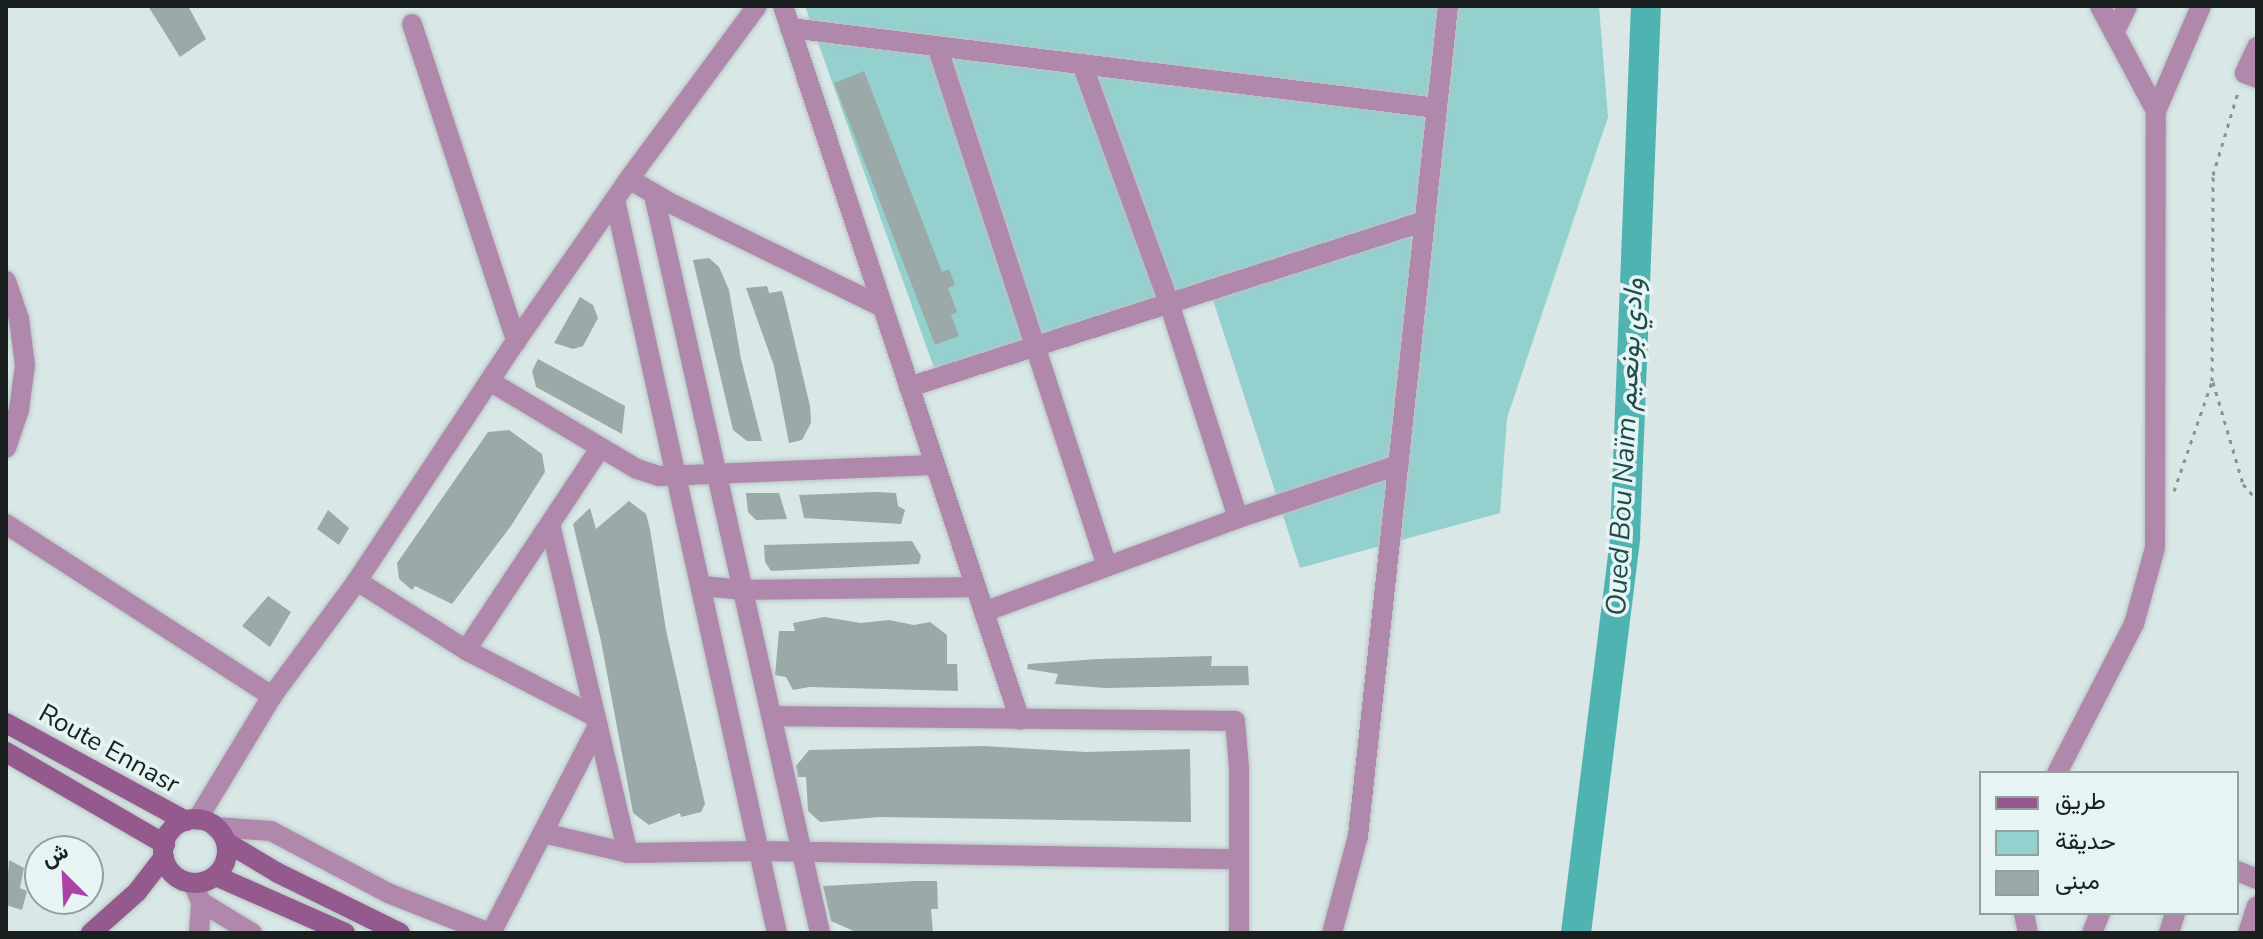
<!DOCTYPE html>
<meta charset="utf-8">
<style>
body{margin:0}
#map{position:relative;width:2263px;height:939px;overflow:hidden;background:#d9e8e7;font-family:"Nunito Sans",Vazirmatn,sans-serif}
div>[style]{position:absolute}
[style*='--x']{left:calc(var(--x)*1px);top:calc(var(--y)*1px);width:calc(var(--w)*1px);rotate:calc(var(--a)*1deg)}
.green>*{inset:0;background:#94d0ce}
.river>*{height:30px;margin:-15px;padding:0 15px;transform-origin:15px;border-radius:15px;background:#4fb4b1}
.building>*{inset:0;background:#9ba9a8}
.path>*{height:3px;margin-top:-1.5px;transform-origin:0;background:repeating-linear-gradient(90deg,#889392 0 4px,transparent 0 10px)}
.roads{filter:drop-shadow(0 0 2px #b7c4c3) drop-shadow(0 0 2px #b7c4c3)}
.street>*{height:20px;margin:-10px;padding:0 10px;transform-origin:10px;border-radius:10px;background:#b088ab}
.secondary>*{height:20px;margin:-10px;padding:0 10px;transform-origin:10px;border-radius:10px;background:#945a8e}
.secondary>.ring{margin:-10px;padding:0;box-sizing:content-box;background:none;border:20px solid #945a8e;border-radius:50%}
span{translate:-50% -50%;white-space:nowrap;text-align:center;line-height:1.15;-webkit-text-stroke:7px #e6f5f4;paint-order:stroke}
.street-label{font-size:26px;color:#1a1f1f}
.water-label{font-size:28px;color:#1f4c4b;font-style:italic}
.frame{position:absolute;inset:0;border:8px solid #1a1f1f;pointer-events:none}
.legend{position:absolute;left:1979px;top:771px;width:260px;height:144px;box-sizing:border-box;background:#e6f5f4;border:2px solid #949f9f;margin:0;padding:10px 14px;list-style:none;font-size:24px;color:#1a1f1f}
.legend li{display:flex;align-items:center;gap:16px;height:40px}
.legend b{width:40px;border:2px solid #949f9f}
.north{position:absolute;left:24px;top:835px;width:80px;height:80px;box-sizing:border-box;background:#e6f5f4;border:2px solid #949f9f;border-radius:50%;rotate:336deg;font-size:22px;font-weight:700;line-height:32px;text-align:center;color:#1a1f1f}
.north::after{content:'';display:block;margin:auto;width:28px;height:36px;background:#ab42a4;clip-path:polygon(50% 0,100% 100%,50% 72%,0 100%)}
</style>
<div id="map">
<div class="green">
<div style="clip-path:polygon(805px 6px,1599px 6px,1608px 117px,1507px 418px,1500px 513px,1300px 568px,1211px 294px,934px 368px)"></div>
</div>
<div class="river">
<div style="--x:1576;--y:933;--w:399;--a:-82.9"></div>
<div style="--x:1625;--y:537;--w:531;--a:-87.74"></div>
</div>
<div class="building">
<div style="clip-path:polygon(148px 6px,188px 6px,206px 39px,180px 57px)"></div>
<div style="clip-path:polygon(864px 71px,942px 272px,949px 269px,955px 285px,948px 288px,957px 312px,951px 315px,959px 336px,935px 345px,834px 83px)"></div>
<div style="clip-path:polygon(709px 258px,719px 267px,729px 290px,741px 359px,762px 441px,747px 441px,733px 430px,693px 260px)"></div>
<div style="clip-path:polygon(767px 286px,769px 293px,782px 291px,785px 301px,810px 406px,811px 423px,802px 440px,789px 443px,774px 366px,746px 288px)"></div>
<div style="clip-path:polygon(580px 297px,593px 305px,598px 318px,589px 335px,583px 346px,573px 349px,554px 343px)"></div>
<div style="clip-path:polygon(538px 359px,625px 406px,622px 434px,536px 387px,532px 371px)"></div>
<div style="clip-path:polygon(509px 430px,542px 454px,545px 472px,511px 526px,452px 604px,415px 586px,412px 590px,399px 579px,397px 563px,488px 432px)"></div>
<div style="clip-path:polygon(875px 492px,896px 493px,898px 506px,905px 510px,901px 524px,804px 518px,799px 495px)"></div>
<div style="clip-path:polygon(746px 493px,779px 493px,787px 519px,756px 520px,748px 512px)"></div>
<div style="clip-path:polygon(629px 501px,646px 514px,650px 529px,666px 630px,705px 804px,701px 812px,681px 817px,680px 813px,649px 825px,633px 813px,601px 641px,573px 524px,590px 508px,596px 529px)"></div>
<div style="clip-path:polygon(328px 510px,349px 528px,339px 545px,317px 529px)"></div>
<div style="clip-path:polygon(912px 541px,921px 556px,919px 564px,771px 571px,765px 562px,764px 545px)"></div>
<div style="clip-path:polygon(268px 596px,291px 612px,270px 647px,242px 626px)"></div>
<div style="clip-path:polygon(824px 617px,861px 623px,889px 620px,914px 625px,930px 622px,947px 635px,947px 664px,957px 664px,958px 691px,809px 687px,793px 690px,786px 677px,775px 675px,779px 631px,795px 631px,793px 623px)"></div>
<div style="clip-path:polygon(1212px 656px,1211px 666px,1248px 666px,1249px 685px,1105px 688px,1055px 684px,1058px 674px,1027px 669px,1028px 664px,1098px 659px)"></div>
<div style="clip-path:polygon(983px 746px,1086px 752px,1190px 749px,1191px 822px,879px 817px,820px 822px,808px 811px,806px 777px,798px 777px,796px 766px,809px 750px)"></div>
<div style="clip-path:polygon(9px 860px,24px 868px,20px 888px,27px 891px,22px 910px,6px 905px)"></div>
<div style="clip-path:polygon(914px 881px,937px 881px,938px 909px,931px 909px,933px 933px,858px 933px,831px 921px,823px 886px)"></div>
</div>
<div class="path">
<div style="--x:2213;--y:382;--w:106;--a:73.6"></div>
<div style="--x:2243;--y:484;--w:21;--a:49"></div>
<div style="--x:2174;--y:491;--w:116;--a:-70.9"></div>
<div style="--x:2212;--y:381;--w:206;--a:-89.7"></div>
<div style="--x:2213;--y:175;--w:90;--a:-73.2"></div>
</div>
<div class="roads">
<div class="street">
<div style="--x:783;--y:6;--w:752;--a:71.64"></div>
<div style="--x:412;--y:24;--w:334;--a:71.8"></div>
<div style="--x:790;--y:28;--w:652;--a:7.05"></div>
<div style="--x:2114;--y:33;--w:30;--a:-64"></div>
<div style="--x:937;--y:46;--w:547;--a:71.9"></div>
<div style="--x:2257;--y:47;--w:29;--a:115"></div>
<div style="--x:2245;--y:73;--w:13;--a:23"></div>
<div style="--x:1082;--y:64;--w:254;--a:70"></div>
<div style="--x:1169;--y:303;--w:226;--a:72.2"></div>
<div style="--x:2156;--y:111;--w:114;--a:-66.8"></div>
<div style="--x:629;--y:179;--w:48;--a:30.3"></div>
<div style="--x:670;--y:203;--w:236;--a:26.1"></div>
<div style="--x:654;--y:195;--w:756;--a:77.32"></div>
<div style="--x:615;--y:200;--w:751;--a:77.54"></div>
<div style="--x:6;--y:281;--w:40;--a:71.1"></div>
<div style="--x:19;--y:319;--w:46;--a:82.6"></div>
<div style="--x:25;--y:365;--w:45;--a:97.6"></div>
<div style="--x:19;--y:410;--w:40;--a:108.9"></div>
<div style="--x:491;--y:382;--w:170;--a:30.8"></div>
<div style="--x:637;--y:469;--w:23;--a:18"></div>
<div style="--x:659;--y:476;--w:276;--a:-2.3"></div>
<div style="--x:909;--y:387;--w:542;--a:-17.83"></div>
<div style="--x:6;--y:524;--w:317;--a:32.9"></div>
<div style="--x:550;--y:524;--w:338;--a:76.7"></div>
<div style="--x:357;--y:581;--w:129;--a:32.3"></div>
<div style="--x:466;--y:650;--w:146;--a:27.3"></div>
<div style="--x:702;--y:586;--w:42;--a:5.4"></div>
<div style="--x:744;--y:590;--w:232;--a:-0.7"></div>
<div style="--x:984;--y:612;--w:271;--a:-20.3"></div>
<div style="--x:1238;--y:518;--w:169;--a:-18.3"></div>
<div style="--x:466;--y:650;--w:242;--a:-56.4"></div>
<div style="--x:772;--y:716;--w:463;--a:0.6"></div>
<div style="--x:1235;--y:721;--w:47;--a:85.1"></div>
<div style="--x:1239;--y:768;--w:165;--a:90"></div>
<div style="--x:2057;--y:773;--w:168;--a:-62.7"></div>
<div style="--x:2134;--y:624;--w:79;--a:-74.6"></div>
<div style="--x:2155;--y:548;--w:437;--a:-89.9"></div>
<div style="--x:2156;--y:111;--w:119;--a:-118.1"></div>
<div style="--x:197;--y:820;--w:145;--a:-58.8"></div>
<div style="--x:272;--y:696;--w:143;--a:-53.5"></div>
<div style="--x:357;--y:581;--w:288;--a:-56.5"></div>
<div style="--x:516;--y:341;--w:198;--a:-55.1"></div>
<div style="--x:629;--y:179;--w:215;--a:-53.5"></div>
<div style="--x:215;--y:827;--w:56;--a:4.1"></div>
<div style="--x:271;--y:831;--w:132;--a:27.9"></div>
<div style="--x:388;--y:893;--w:109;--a:21.6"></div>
<div style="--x:543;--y:833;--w:87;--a:13.2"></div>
<div style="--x:628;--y:853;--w:131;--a:-0.9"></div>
<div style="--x:759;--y:851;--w:479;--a:1"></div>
<div style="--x:2237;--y:871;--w:22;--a:22"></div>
<div style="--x:193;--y:883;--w:21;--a:67"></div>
<div style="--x:201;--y:902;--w:60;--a:31.3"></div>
<div style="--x:2024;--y:913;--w:20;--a:79"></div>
<div style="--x:199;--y:933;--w:31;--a:-86"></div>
<div style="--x:491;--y:933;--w:233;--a:-62.7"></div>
<div style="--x:1332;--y:933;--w:100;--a:-75"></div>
<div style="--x:1358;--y:836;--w:835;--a:-83.81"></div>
<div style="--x:2092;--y:933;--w:22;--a:-68"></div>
<div style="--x:2169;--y:933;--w:21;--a:-73"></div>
<div style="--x:2248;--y:933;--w:28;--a:-72"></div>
</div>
<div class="secondary">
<div style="--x:6;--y:723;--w:205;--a:28.6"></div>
<div style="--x:6;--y:752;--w:184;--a:30.1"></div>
<div class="ring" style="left:163px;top:819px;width:44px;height:44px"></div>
<div style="--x:226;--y:842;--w:61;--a:30.8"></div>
<div style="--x:278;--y:873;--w:136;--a:26.2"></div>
<div style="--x:216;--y:876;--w:141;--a:23.8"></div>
<div style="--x:91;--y:933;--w:62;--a:-41.7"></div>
<div style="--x:137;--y:892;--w:44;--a:-52.4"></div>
</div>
</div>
<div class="street-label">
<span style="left:109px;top:749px;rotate:29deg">Route Ennasr</span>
</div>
<div class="water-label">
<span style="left:1625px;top:447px;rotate:-87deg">Oued Bou Naïm وادي بونعيم</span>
</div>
<div class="frame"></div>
<ul class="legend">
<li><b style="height:10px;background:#945a8e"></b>طريق</li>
<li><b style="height:22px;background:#94d0ce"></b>حديقة</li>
<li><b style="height:22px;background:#9ba9a8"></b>مبنى</li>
</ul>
<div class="north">ش</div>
</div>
